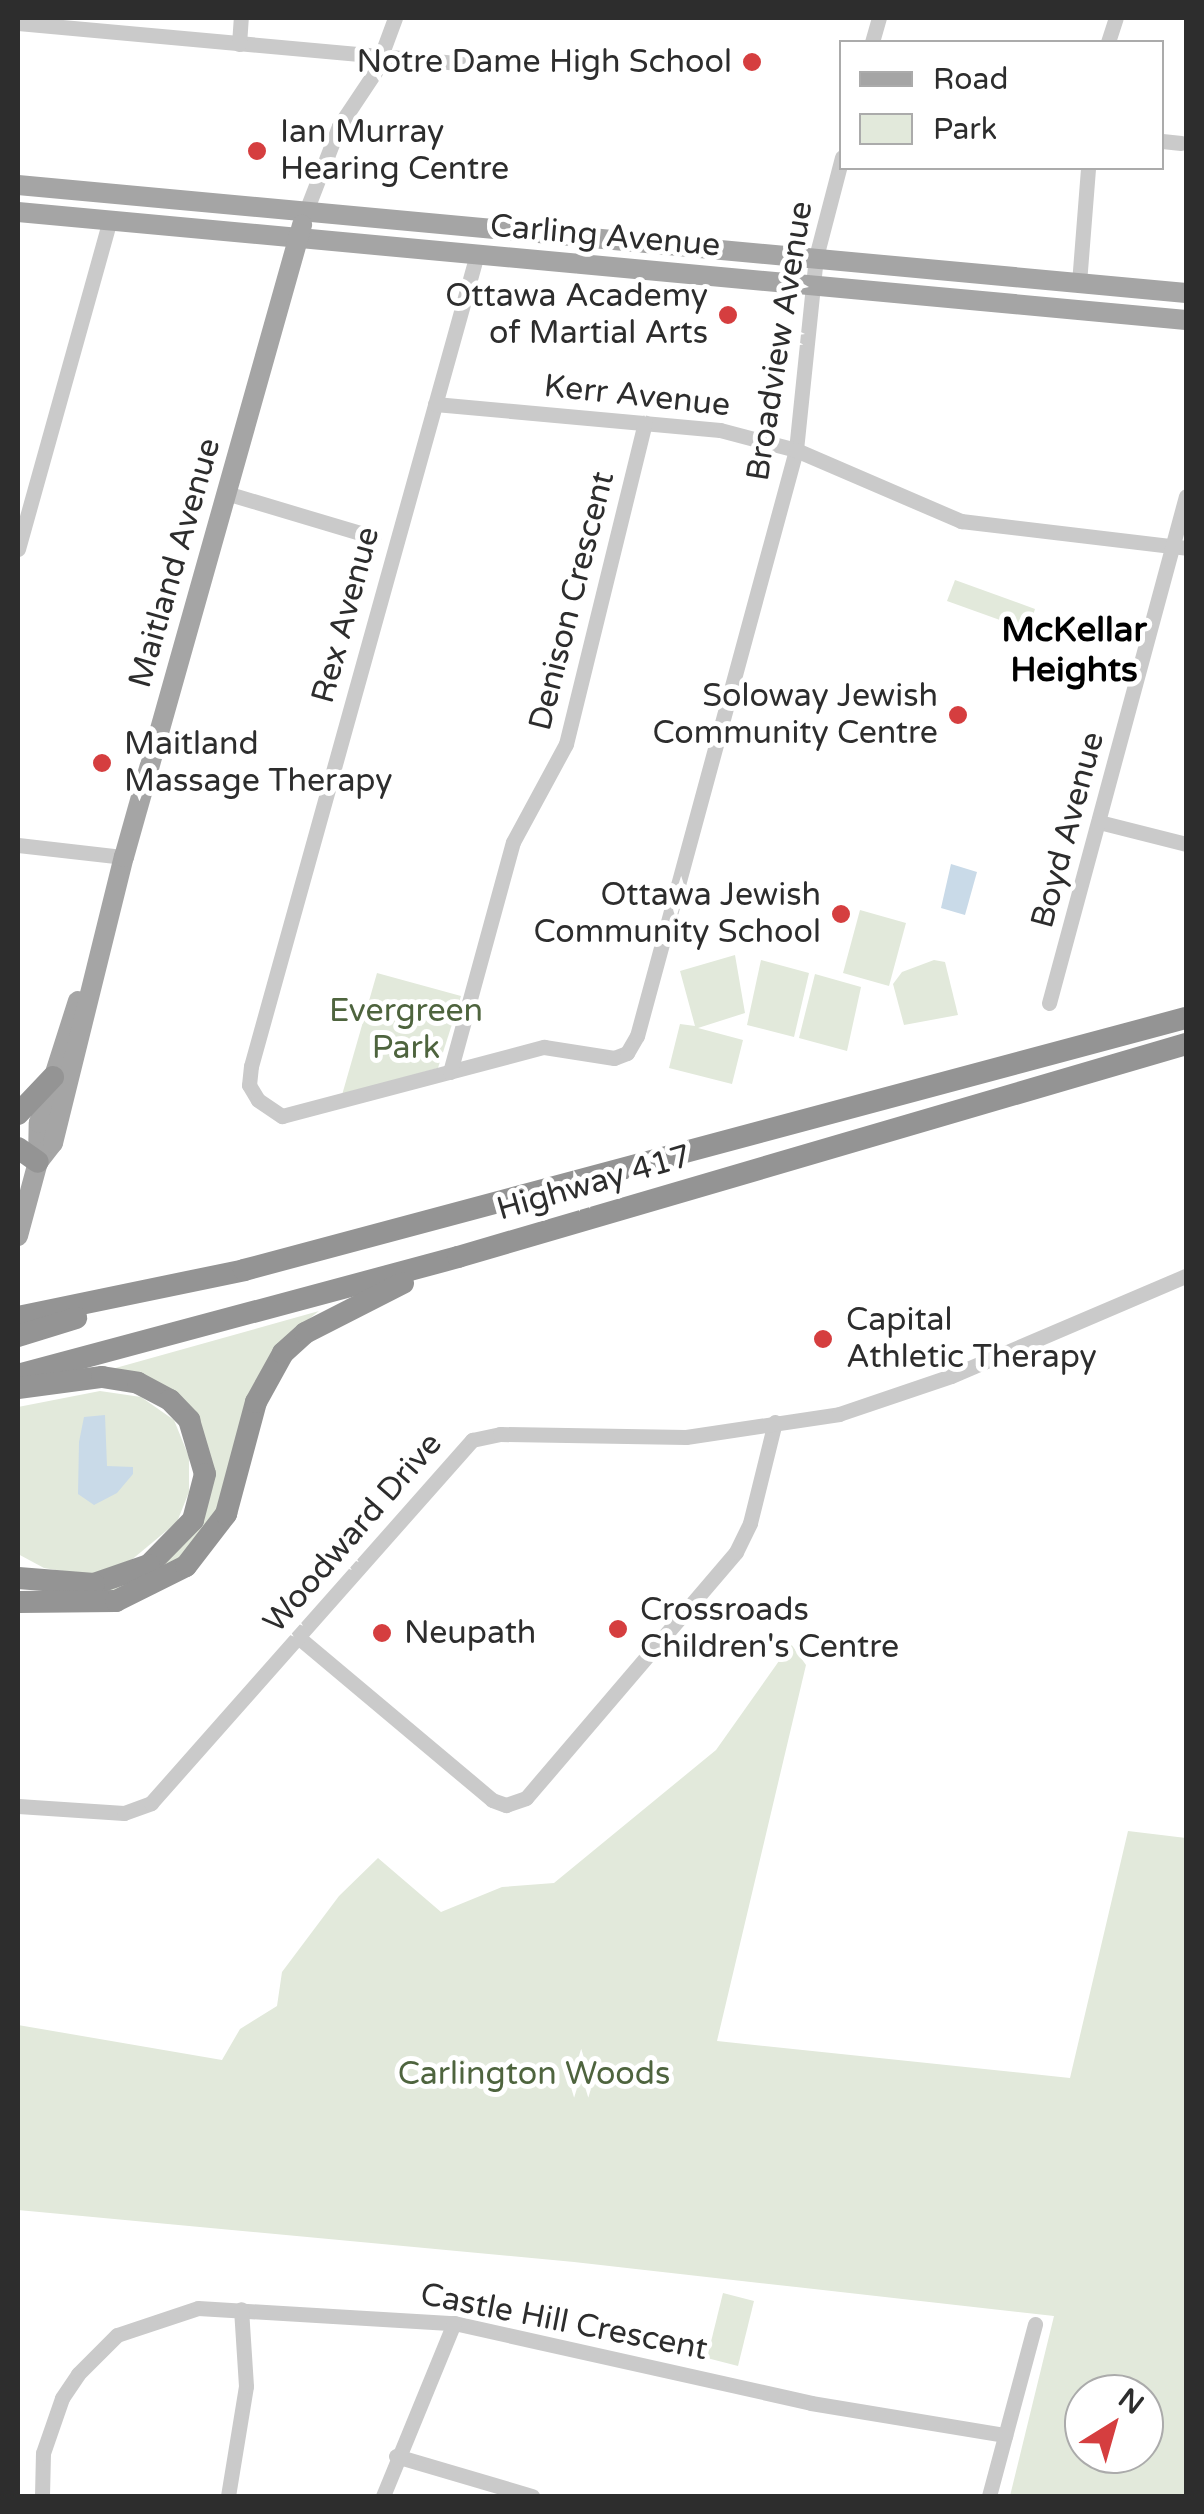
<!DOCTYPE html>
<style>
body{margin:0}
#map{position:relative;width:1204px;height:2514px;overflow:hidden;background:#fff;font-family:"Varela Round",sans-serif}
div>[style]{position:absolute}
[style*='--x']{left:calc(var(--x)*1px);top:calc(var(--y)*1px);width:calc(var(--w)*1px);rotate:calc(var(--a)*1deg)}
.green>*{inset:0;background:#e2e9db}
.water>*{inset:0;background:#c9dae8}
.minor>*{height:15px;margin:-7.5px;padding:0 7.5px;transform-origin:7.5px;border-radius:7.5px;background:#cacaca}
.major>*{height:20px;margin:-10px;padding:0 10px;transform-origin:10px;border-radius:10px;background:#a5a5a5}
.highway>*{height:22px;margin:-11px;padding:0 11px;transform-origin:11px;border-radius:11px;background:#949494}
.dots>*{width:28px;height:28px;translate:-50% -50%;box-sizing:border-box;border:5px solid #fff;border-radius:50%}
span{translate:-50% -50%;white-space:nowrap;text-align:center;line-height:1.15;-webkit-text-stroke:10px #fff;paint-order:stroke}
.poi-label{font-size:32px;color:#2d2d2d}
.right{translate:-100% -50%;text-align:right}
.left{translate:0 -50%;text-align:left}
.street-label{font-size:32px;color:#2d2d2d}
.park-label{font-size:32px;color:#4e643e}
.neighbourhood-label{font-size:35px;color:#000;font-weight:700}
.frame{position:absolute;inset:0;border:20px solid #2d2d2d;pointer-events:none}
.legend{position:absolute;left:839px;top:40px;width:325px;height:130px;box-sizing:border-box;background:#fff;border:2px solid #ababab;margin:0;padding:12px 18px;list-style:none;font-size:30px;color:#2d2d2d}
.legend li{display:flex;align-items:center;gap:20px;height:50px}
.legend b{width:50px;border:2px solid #ababab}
.north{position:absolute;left:1064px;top:2374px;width:100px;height:100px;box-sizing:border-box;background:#fff;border:2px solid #ababab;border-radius:50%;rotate:37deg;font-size:28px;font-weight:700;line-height:40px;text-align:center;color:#2d2d2d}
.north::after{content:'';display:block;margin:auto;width:35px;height:45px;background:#d53e3f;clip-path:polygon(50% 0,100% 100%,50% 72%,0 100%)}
</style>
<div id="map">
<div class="green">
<div style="clip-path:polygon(955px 580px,1035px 609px,1028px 630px,947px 601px)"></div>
<div style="clip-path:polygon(860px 910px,906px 923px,889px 986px,843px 973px)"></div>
<div style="clip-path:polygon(735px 955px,745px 1013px,698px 1028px,743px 1040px,732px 1084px,669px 1068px,680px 1024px,695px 1026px,680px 971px)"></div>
<div style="clip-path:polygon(761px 960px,809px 973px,794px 1037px,747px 1025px)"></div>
<div style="clip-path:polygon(934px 960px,945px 962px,958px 1015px,904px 1025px,893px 984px,902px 972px)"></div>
<div style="clip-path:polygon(377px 973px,461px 996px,438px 1068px,342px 1095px)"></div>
<div style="clip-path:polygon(815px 974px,861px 987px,847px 1051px,799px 1038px)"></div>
<div style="clip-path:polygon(319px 1311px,281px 1341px,224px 1504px,198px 1545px,125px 1594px,72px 1591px,185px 1541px,200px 1427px,112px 1369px)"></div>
<div style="clip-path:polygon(100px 1391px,141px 1397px,174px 1420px,189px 1457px,189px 1492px,177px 1522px,123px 1567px,87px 1575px,44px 1568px,18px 1554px,18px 1407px)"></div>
<div style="clip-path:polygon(evenodd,791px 1644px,806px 1665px,717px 2041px,1070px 2078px,1128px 1831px,1186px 1838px,1186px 2496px,1010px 2496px,1054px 2316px,574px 2262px,18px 2210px,18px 2025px,222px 2060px,240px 2029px,277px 2006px,282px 1972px,339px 1896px,378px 1858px,441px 1912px,502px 1887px,554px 1883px,716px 1750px,791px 1644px,1084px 2394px,1144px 2394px,1144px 2454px,1084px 2454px,1084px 2394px)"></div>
<div style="clip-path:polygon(723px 2293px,754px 2301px,738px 2366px,707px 2358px)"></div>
</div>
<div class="water">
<div style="clip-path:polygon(951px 864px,977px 872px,965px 915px,941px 908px)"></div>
<div style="clip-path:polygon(105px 1415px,107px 1466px,133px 1467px,133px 1474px,117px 1493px,94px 1505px,78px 1494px,79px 1442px,84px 1417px)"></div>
</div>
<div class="minor">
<div style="--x:18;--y:23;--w:465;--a:5.2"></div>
<div style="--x:872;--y:42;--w:25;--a:-74"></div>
<div style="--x:1108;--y:42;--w:25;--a:-72"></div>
<div style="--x:239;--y:44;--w:26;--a:-86"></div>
<div style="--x:1162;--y:141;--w:19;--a:6"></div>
<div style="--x:306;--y:211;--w:91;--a:-68.8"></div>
<div style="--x:339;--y:126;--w:65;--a:-56.3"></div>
<div style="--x:375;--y:72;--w:58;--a:-69.7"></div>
<div style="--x:477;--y:254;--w:843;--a:105.55"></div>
<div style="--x:251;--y:1066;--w:19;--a:96"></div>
<div style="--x:249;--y:1085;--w:17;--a:59"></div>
<div style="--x:258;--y:1100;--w:29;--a:34"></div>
<div style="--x:282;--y:1116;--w:271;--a:-14.8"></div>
<div style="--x:544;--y:1047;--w:71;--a:8.9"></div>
<div style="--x:614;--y:1058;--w:14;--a:-21"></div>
<div style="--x:627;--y:1053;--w:20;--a:-60"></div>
<div style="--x:637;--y:1036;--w:607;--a:-74.82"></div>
<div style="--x:796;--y:450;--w:194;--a:-84.1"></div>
<div style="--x:816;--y:257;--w:103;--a:-75.4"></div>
<div style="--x:1079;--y:283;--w:115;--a:-85.5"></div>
<div style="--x:435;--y:404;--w:286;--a:5.2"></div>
<div style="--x:720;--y:430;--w:79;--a:14.7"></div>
<div style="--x:796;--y:450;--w:180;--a:23.3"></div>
<div style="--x:961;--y:521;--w:227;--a:6.8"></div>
<div style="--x:226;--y:493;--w:154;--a:16.6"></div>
<div style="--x:18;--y:549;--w:342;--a:-74.4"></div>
<div style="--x:1099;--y:822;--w:90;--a:14.2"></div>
<div style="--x:18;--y:845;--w:107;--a:6.5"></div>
<div style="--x:1049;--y:1003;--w:525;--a:-74.88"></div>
<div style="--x:450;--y:1072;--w:238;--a:-74.7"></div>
<div style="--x:513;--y:842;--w:111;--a:-61.6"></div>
<div style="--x:566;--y:744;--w:331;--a:-76.2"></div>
<div style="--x:298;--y:1637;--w:253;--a:40"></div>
<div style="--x:492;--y:1800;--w:15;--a:20"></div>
<div style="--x:506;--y:1805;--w:21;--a:-19"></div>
<div style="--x:526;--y:1798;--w:323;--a:-49.5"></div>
<div style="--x:736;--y:1552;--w:32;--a:-64"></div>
<div style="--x:750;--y:1523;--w:104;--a:-76.1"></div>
<div style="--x:18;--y:1806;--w:106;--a:3.8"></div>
<div style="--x:124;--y:1813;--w:29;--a:-20"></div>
<div style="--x:151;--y:1803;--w:485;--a:-48.5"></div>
<div style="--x:472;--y:1440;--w:29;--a:-12"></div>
<div style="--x:500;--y:1434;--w:186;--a:0.9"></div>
<div style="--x:686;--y:1437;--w:155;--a:-8.5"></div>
<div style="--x:839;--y:1414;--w:118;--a:-18.7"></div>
<div style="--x:951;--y:1376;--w:255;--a:-23.1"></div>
<div style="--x:396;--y:2456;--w:142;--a:16.4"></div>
<div style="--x:42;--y:2496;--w:43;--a:-88.7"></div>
<div style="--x:43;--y:2453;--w:58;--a:-70.9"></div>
<div style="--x:62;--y:2398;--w:29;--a:-56"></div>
<div style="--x:78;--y:2374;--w:55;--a:-45"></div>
<div style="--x:117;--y:2335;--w:85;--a:-18.4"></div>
<div style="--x:198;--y:2308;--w:256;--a:3.4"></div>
<div style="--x:454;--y:2323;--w:366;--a:12.6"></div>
<div style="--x:811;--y:2403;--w:197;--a:9.4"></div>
<div style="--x:228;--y:2496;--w:111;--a:-80.7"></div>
<div style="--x:246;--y:2386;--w:77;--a:-93.7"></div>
<div style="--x:383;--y:2496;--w:187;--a:-67.7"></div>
<div style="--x:989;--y:2496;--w:178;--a:-75"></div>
</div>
<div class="major">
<div style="--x:18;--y:185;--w:1173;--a:5.28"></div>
<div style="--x:18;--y:212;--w:1173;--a:5.28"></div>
<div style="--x:38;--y:1162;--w:39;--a:-89"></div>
<div style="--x:39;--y:1123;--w:128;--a:-72.3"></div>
<div style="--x:18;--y:1236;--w:77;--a:-74.9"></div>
<div style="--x:38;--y:1162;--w:24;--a:-52"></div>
<div style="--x:53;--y:1143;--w:295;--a:-76.1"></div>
<div style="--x:124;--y:857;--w:657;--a:-74.27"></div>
</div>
<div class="highway">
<div style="--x:18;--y:1114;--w:51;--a:-46.6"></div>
<div style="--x:18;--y:1148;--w:24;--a:35"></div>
<div style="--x:18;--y:1317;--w:231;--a:-11.7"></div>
<div style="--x:244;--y:1270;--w:975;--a:-14.98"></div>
<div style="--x:18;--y:1336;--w:61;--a:-17.2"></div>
<div style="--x:18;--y:1375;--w:456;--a:-15"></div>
<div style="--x:458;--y:1257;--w:759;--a:-16.31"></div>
<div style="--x:18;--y:1388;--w:85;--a:-7.5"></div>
<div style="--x:102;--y:1377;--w:36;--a:9"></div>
<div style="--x:138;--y:1383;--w:36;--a:28"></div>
<div style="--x:170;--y:1400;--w:28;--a:46"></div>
<div style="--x:189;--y:1420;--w:56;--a:73.5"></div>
<div style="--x:205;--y:1474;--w:48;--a:104.6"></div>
<div style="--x:193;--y:1520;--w:63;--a:134.4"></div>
<div style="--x:149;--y:1565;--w:58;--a:160.9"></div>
<div style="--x:94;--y:1584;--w:76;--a:-175.5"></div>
<div style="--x:18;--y:1602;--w:98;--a:-0.6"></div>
<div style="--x:116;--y:1601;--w:78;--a:-26.6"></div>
<div style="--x:186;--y:1566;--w:66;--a:-52.4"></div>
<div style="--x:226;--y:1514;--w:116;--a:-75"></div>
<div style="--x:256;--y:1402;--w:56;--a:-61.1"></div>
<div style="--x:283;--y:1353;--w:30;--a:-42"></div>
<div style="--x:305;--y:1333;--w:110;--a:-27"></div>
</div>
<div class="dots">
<div style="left:752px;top:62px;background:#d53e3f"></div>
<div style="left:257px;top:151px;background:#d53e3f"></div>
<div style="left:728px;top:315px;background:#d53e3f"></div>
<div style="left:958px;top:715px;background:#d53e3f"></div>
<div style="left:102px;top:763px;background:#d53e3f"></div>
<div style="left:841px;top:914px;background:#d53e3f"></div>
<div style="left:823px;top:1339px;background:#d53e3f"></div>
<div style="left:618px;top:1629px;background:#d53e3f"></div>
<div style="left:382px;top:1633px;background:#d53e3f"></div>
</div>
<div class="poi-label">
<span class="right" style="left:732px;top:62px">Notre Dame High School</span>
<span class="left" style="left:280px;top:151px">Ian Murray<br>Hearing Centre</span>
<span class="right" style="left:708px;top:315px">Ottawa Academy<br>of Martial Arts</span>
<span class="right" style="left:938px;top:715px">Soloway Jewish<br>Community Centre</span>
<span class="left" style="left:124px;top:763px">Maitland<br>Massage Therapy</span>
<span class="right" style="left:821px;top:914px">Ottawa Jewish<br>Community School</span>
<span class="left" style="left:846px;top:1339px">Capital<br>Athletic Therapy</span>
<span class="left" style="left:640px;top:1629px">Crossroads<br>Children's Centre</span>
<span class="left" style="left:404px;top:1633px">Neupath</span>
</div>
<div class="street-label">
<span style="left:605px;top:236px;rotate:5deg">Carling Avenue</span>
<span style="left:780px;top:341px;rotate:-81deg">Broadview Avenue</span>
<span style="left:637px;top:396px;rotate:6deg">Kerr Avenue</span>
<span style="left:175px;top:563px;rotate:-74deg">Maitland Avenue</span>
<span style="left:572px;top:601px;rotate:-76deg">Denison Crescent</span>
<span style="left:346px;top:615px;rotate:-75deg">Rex Avenue</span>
<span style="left:1068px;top:830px;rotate:-75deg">Boyd Avenue</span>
<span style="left:594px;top:1183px;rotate:-16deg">Highway 417</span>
<span style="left:353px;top:1533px;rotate:-49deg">Woodward Drive</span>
<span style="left:564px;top:2322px;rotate:11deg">Castle Hill Crescent</span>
</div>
<div class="park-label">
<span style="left:406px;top:1030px">Evergreen<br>Park</span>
<span style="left:534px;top:2074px">Carlington Woods</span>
</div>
<div class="neighbourhood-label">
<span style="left:1074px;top:650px">McKellar<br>Heights</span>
</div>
<div class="frame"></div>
<ul class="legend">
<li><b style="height:12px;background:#a5a5a5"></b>Road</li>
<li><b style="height:28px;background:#e2e9db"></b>Park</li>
</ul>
<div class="north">N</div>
</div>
